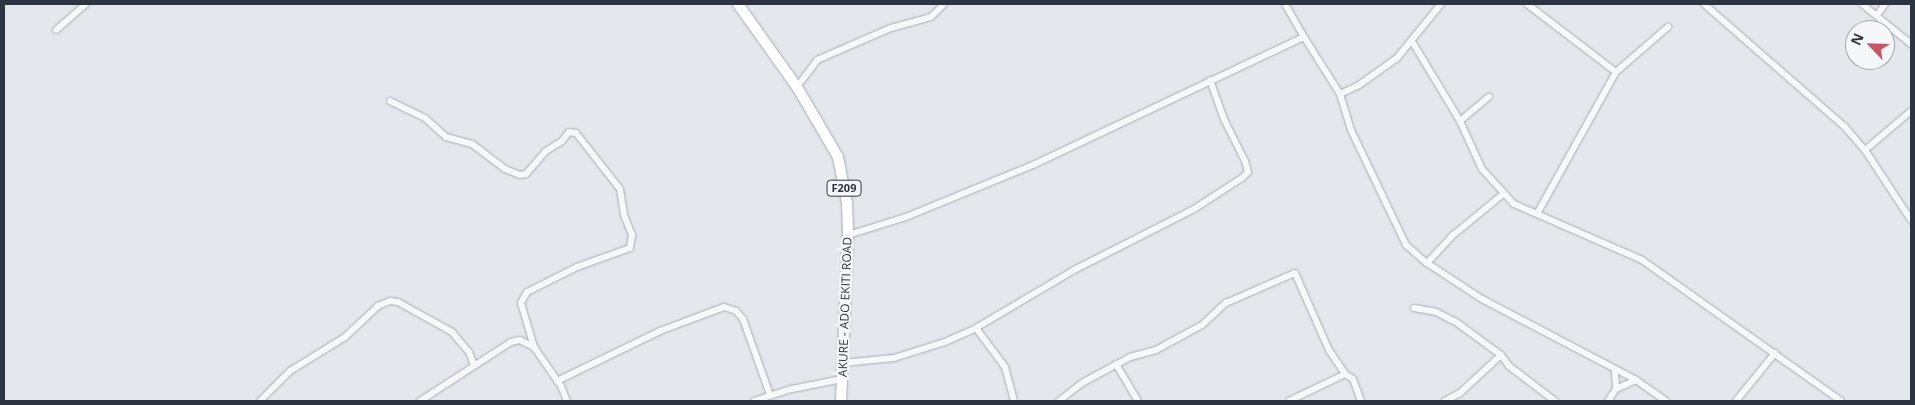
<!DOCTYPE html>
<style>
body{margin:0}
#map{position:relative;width:1915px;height:405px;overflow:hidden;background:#e4e7eb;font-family:"Open Sans",sans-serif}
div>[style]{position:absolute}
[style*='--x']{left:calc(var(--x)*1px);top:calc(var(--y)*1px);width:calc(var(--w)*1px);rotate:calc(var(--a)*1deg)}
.roads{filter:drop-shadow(0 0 1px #a9aeb5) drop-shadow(0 0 1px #a9aeb5)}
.street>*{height:6px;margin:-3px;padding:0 3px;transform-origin:3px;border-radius:3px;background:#f7f8f9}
.primary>*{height:10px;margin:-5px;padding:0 5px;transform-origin:5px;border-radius:5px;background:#fff}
span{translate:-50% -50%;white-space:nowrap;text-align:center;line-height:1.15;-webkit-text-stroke:4.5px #f4f6f8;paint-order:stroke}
.shield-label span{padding:1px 4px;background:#f4f6f8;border:1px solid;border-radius:4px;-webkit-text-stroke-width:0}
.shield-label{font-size:11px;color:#2d3542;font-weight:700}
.street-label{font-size:12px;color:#2d3542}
.frame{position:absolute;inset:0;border:5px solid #2d3542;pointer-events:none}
.north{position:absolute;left:1845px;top:20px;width:50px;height:50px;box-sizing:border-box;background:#f4f6f8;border:1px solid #a4a9af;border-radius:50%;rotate:294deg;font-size:14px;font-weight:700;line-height:20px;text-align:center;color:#2d3542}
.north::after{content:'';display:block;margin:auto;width:18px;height:22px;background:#c55465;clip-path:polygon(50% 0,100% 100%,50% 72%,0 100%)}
</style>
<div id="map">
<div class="roads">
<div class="street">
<div style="--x:1285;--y:4;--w:38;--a:60"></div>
<div style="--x:1527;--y:4;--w:112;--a:37.4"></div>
<div style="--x:1616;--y:72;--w:162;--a:119.1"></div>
<div style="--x:1704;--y:4;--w:186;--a:41.1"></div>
<div style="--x:1844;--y:126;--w:32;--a:49"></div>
<div style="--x:1865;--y:150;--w:84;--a:56.7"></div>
<div style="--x:1862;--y:4;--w:63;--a:39.2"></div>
<div style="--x:1877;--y:15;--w:14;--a:-54"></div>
<div style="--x:56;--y:30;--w:40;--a:-41"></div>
<div style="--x:1413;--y:43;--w:91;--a:58.9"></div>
<div style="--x:1460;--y:121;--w:53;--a:65.4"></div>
<div style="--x:1482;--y:169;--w:47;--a:47.6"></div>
<div style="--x:1514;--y:204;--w:140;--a:23.6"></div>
<div style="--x:1642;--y:260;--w:244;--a:35.3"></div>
<div style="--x:1616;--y:72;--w:69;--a:-40.9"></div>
<div style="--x:797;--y:87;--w:34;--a:-53"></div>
<div style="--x:817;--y:60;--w:81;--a:-23.4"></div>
<div style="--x:891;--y:28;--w:41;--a:-15.4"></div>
<div style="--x:931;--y:17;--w:18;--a:-45"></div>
<div style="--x:1340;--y:94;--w:21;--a:-25"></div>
<div style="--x:1359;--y:85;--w:47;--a:-35.4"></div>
<div style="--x:1397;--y:58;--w:70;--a:-50.8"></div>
<div style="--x:390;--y:101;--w:39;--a:26"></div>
<div style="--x:425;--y:118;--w:28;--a:42"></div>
<div style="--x:446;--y:137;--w:27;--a:15"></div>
<div style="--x:472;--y:144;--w:41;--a:37.1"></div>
<div style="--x:505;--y:169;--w:16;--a:22"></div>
<div style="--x:520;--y:175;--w:6;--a:-9"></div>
<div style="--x:526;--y:174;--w:30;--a:-49"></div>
<div style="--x:546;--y:151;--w:19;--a:-32"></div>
<div style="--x:562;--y:141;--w:11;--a:-52"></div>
<div style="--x:569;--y:132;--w:7;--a:8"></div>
<div style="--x:576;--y:133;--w:71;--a:51.8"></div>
<div style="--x:620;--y:189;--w:26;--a:81"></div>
<div style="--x:624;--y:215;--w:22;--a:68"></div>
<div style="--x:632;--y:235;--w:13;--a:99"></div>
<div style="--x:630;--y:248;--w:56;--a:160.3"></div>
<div style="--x:577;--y:267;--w:56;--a:153.4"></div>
<div style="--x:527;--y:292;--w:13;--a:119"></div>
<div style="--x:521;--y:303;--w:46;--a:73.5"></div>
<div style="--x:534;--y:347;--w:47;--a:55.3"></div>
<div style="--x:561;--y:386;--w:16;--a:68"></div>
<div style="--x:1460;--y:121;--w:38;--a:-40"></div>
<div style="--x:1865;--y:150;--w:60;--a:-40.3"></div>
<div style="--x:848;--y:235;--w:61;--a:-17.2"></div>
<div style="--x:906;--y:217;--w:137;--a:-22.3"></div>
<div style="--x:1033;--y:165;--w:300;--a:-25.3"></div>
<div style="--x:1304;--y:37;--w:67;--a:57.7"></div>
<div style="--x:1340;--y:94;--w:38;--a:73"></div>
<div style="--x:1351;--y:130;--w:127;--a:64.4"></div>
<div style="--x:1406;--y:245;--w:28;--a:41"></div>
<div style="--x:1427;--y:263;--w:66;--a:33.2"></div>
<div style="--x:1482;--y:299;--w:174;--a:27.7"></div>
<div style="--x:1636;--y:380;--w:37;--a:35"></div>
<div style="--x:1427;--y:263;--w:37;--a:-47"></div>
<div style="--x:1452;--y:236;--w:65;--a:-39.4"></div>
<div style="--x:1414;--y:308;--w:22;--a:10"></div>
<div style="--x:1436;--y:312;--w:22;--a:27"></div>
<div style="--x:1456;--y:322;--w:56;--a:36.3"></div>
<div style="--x:1501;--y:355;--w:14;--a:54"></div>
<div style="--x:1509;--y:366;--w:58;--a:37.3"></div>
<div style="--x:976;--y:328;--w:49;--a:53.4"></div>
<div style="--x:1005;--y:367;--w:35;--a:75"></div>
<div style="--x:843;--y:363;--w:51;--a:-5.6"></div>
<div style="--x:894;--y:358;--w:53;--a:-17.4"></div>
<div style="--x:945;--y:342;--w:34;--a:-24"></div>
<div style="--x:976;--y:328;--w:114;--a:-30.6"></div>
<div style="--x:1074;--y:270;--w:135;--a:-26.9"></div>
<div style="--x:1194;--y:209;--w:57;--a:-32.9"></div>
<div style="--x:1242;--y:178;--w:8;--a:-45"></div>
<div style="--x:1248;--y:172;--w:11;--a:-105"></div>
<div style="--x:1245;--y:161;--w:47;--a:-116.6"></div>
<div style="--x:1224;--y:119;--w:41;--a:-109.7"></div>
<div style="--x:1116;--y:364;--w:43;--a:59.3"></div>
<div style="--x:1615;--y:370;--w:19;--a:87"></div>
<div style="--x:557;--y:381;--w:114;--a:-25.9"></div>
<div style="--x:660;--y:331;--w:68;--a:-20.6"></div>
<div style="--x:724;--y:307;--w:13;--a:18"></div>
<div style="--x:736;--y:311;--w:11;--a:49"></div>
<div style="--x:743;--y:319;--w:81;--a:70.4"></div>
<div style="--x:260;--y:401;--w:42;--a:-45"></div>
<div style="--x:290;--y:371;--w:65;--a:-31.7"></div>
<div style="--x:345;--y:337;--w:45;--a:-43.2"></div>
<div style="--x:378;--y:306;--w:13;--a:-23"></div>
<div style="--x:390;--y:301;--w:8;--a:7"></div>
<div style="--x:398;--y:302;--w:62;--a:29.1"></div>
<div style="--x:452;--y:332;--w:26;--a:50"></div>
<div style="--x:469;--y:352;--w:14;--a:69"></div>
<div style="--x:420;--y:401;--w:108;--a:-33"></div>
<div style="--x:511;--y:342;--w:9;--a:-13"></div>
<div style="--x:520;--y:340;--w:16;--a:27"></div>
<div style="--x:754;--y:401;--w:40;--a:-18"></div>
<div style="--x:792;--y:389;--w:51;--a:-11.3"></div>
<div style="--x:1059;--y:401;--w:29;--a:-38"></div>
<div style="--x:1082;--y:383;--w:55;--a:-28.4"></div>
<div style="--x:1130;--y:357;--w:27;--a:-15"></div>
<div style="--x:1156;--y:350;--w:52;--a:-28.5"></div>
<div style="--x:1202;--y:325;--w:33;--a:-43"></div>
<div style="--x:1226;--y:303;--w:75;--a:-23.5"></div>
<div style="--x:1295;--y:273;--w:84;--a:66.2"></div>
<div style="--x:1329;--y:350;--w:29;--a:56"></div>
<div style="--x:1345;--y:374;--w:9;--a:32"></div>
<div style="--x:1353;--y:379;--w:23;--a:70"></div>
<div style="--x:1289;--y:401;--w:62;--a:-25.7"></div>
<div style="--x:1445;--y:401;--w:17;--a:-28"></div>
<div style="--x:1460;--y:393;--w:56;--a:-42.8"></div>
<div style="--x:1608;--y:401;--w:14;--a:-56"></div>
<div style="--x:1616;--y:389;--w:22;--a:-24"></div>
<div style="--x:1736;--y:401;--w:62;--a:-50.9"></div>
</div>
<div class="primary">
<div style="--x:738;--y:4;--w:102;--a:54.6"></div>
<div style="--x:797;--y:87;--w:81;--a:59.6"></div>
<div style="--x:838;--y:157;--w:47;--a:78.9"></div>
<div style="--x:847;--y:203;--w:32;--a:88"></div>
<div style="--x:848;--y:235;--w:166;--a:92.4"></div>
</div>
</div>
<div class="shield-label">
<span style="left:844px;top:188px">F209</span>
</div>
<div class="street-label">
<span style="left:845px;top:307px;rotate:-88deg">AKURE - ADO EKITI ROAD</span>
</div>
<div class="frame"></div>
<div class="north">N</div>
</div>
